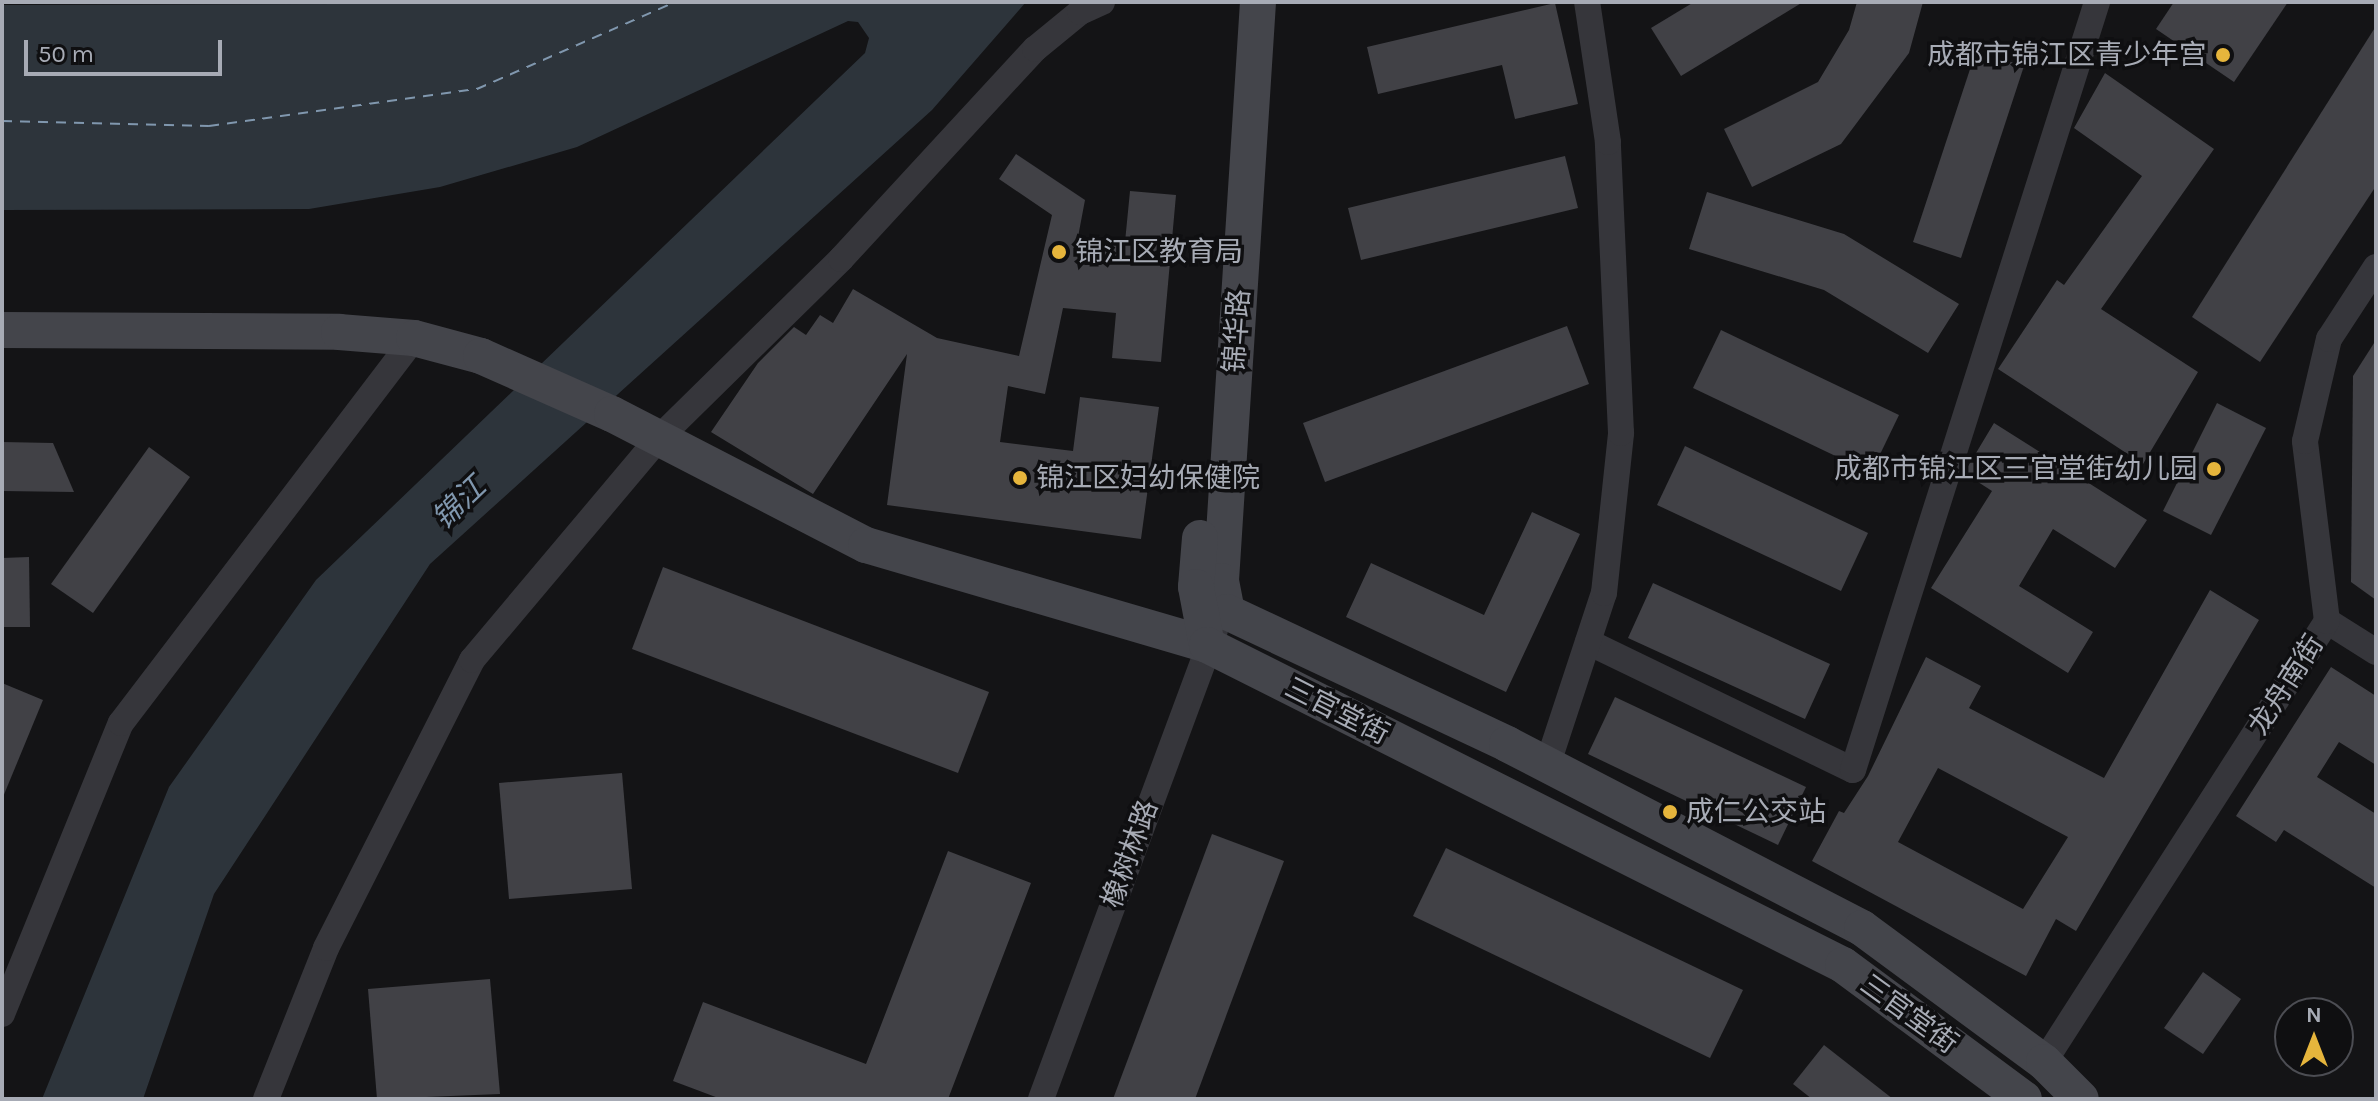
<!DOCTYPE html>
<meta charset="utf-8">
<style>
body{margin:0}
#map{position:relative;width:2378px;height:1101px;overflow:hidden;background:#141416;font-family:Karla,"Noto Sans SC",sans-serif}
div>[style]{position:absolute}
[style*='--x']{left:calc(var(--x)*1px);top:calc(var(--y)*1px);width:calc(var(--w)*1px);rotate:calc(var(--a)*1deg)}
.water>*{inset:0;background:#2d343b}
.ferry>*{height:2px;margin-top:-1px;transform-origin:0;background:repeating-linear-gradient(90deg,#8097ae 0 10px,transparent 0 18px)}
.building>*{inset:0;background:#414146}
.street>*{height:26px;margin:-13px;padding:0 13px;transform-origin:13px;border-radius:13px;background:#36363b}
.secondary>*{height:36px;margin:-18px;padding:0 18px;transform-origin:18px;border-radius:18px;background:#44454b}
.dots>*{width:22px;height:22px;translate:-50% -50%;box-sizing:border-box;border:4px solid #0f0f11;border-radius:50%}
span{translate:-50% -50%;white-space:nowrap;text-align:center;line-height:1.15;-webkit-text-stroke:7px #0f0f11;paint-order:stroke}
.poi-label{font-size:28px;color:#a7abb5}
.right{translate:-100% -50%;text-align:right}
.left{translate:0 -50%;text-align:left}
.street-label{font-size:28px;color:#a7abb5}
.water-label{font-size:30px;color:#8097ae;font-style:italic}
.frame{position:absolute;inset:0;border:4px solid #a7abb5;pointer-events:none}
.north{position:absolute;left:2274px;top:997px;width:80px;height:80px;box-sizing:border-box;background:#0f0f11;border:2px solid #4c4d53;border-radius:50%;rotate:0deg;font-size:22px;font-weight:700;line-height:32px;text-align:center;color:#a7abb5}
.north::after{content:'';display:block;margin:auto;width:28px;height:36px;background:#e6b53c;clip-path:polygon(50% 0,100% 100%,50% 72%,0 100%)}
.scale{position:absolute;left:24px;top:40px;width:198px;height:36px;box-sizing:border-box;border:4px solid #a7abb5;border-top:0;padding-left:10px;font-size:24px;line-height:28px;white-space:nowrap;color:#a7abb5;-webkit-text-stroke:6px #0f0f11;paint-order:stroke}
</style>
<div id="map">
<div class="water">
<div style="clip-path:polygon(1026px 2px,932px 110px,430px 564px,214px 894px,143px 1099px,42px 1099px,169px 787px,316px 580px,865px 53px,869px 38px,858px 22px,848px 21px,577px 147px,440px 187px,309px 209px,2px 210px,2px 5px)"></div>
</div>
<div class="ferry">
<div style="--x:2;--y:121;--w:207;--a:1.4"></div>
<div style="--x:209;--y:126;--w:271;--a:-7.9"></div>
<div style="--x:477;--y:89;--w:216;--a:-23.7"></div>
</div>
<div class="building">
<div style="clip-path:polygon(1694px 2px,1803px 2px,1681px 76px,1651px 28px)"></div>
<div style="clip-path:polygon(1857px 2px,1923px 2px,1909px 53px,1841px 144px,1752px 187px,1724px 129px,1818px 82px,1849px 30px)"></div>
<div style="clip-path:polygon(2174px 2px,2288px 2px,2234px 82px,2156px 29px)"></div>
<div style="clip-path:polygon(1555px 3px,1578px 104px,1515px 119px,1502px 65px,1378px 94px,1367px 47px)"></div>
<div style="clip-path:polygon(2376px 26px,2376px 186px,2260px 362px,2192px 317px)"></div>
<div style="clip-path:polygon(1976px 51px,2024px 66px,1961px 258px,1913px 242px)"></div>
<div style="clip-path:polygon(2105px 73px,2214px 149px,2101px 309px,2198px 372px,2143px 464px,1998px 369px,2057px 280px,2064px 285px,2142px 176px,2074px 128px)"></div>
<div style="clip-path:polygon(1016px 154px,1085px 200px,1078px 237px,1125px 242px,1130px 191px,1176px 195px,1161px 362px,1112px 358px,1116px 313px,1063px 308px,1045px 394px,1008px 386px,1000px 442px,1073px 451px,1080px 397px,1159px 407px,1141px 539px,887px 505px,907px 354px,813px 494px,711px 432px,758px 363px,794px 327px,806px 335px,820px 315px,833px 323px,853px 289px,937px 338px,1019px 356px,1052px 215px,999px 179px)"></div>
<div style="clip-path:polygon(1565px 156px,1578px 208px,1361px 260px,1348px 208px)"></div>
<div style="clip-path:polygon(1707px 192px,1844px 234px,1959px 304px,1928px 353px,1824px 290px,1689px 249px)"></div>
<div style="clip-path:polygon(1567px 326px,1589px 384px,1325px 482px,1303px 423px)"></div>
<div style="clip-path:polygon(1721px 330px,1899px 415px,1871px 473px,1693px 388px)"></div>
<div style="clip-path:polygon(2376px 340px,2376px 600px,2351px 582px,2353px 376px)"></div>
<div style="clip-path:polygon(2217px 403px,2266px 428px,2211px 535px,2163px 511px)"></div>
<div style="clip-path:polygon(1994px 423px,2147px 520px,2115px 568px,2053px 529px,2019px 586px,2093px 632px,2068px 673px,1931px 588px,1992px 491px,1964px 473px)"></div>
<div style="clip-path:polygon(2px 442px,53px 443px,74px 492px,2px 491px)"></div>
<div style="clip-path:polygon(1685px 446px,1868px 533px,1841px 591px,1657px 505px)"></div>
<div style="clip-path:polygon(149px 447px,190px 477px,93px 613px,51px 584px)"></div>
<div style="clip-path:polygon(1532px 512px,1580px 534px,1506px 692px,1346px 617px,1371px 563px,1484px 615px)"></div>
<div style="clip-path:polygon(29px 557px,30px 627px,2px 627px,2px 558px)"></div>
<div style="clip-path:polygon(663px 567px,989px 692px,958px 773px,632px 649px)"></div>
<div style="clip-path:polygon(1653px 583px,1830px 664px,1805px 719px,1628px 638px)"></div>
<div style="clip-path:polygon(evenodd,2210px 590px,2259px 620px,2076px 931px,2056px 919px,2026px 976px,1812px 861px,1839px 811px,1844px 813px,1868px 776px,1926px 657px,1981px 686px,1969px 708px,2104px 778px,2210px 590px,1938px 768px,2068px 837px,2023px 909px,1898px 842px,1938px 768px)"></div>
<div style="clip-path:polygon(2331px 667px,2376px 696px,2376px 765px,2339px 742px,2317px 777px,2376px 814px,2376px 888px,2284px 830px,2276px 842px,2236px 816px)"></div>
<div style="clip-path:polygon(2px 683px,43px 700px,3px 797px,2px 797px)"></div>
<div style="clip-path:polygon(1615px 697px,1806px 787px,1778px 845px,1588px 754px)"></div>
<div style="clip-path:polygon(622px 773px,632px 889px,509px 899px,499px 783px)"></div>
<div style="clip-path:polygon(1212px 834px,1284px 861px,1195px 1099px,1113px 1099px)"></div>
<div style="clip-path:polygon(1446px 848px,1743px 990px,1710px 1058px,1413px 916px)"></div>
<div style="clip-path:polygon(948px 851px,1031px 883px,948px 1099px,721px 1099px,673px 1081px,703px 1002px,866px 1064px)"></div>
<div style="clip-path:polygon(2203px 972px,2241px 999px,2203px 1054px,2164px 1028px)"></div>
<div style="clip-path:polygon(490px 979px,500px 1094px,377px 1099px,368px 989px)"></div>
<div style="clip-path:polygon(1824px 1045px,1893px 1099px,1812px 1099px,1793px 1084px)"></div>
</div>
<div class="street">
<div style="--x:2327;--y:621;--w:58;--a:32.3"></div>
<div style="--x:1588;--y:642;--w:294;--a:25.8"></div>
<div style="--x:1853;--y:770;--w:806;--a:-72.37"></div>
<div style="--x:1547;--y:766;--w:182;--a:-71.8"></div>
<div style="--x:1604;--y:593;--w:161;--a:-83.9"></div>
<div style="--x:1621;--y:433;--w:291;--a:-92.6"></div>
<div style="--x:1608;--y:142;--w:142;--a:-98.5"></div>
<div style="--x:2;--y:1014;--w:314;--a:-67.8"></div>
<div style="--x:121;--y:723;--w:484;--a:-52.7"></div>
<div style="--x:2044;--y:1062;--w:524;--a:-57.31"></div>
<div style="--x:2327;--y:621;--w:181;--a:-97"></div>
<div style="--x:2305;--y:441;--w:105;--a:-76.8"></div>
<div style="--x:2329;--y:339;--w:86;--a:-56.9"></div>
<div style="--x:266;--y:1099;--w:162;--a:-68.3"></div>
<div style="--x:326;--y:948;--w:323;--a:-63.1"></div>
<div style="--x:472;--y:660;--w:290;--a:-49.9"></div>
<div style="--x:659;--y:438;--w:255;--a:-44.5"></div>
<div style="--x:841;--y:259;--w:286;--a:-47.3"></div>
<div style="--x:1035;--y:49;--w:58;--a:-39.4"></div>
<div style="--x:1080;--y:12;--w:24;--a:-24"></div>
<div style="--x:1041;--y:1099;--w:500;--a:-69.65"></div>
</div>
<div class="secondary">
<div style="--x:1258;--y:2;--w:580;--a:93.66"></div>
<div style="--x:1221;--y:581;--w:32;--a:79"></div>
<div style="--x:1227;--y:612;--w:310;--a:25.2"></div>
<div style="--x:1507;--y:744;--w:400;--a:27.4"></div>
<div style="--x:1862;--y:928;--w:226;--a:36.4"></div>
<div style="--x:2044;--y:1062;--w:52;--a:45"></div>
<div style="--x:2;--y:330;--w:337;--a:0.3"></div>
<div style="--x:339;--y:332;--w:75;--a:4.6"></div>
<div style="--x:414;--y:338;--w:69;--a:15"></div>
<div style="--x:481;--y:356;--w:143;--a:23.9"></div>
<div style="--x:612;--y:414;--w:286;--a:27.3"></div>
<div style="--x:866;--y:545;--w:355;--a:16.3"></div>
<div style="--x:1200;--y:538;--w:49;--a:94.7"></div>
<div style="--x:1196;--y:587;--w:59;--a:79.3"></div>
<div style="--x:1207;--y:645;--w:712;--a:26.71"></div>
<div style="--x:1843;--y:965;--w:225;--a:36.5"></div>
</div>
<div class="dots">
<div style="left:2223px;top:55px;background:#e6b53c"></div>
<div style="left:1059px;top:252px;background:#e6b53c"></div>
<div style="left:2214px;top:469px;background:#e6b53c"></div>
<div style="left:1020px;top:478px;background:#e6b53c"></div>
<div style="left:1670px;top:812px;background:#e6b53c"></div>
</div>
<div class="poi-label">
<span class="right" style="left:2207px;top:55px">成都市锦江区青少年宫</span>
<span class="left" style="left:1075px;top:252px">锦江区教育局</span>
<span class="right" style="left:2198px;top:469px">成都市锦江区三官堂街幼儿园</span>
<span class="left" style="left:1036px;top:478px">锦江区妇幼保健院</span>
<span class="left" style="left:1686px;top:812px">成仁公交站</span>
</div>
<div class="street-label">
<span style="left:1237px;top:331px;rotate:-86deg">锦华路</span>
<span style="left:2286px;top:685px;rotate:-57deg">龙舟南街</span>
<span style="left:1337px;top:711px;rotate:27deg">三官堂街</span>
<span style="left:1130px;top:854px;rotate:-70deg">橡树林路</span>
<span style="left:1909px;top:1014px;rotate:36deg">三官堂街</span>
</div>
<div class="water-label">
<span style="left:459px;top:503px;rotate:-44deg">锦江</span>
</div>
<div class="frame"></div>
<div class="north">N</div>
<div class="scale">50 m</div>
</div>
